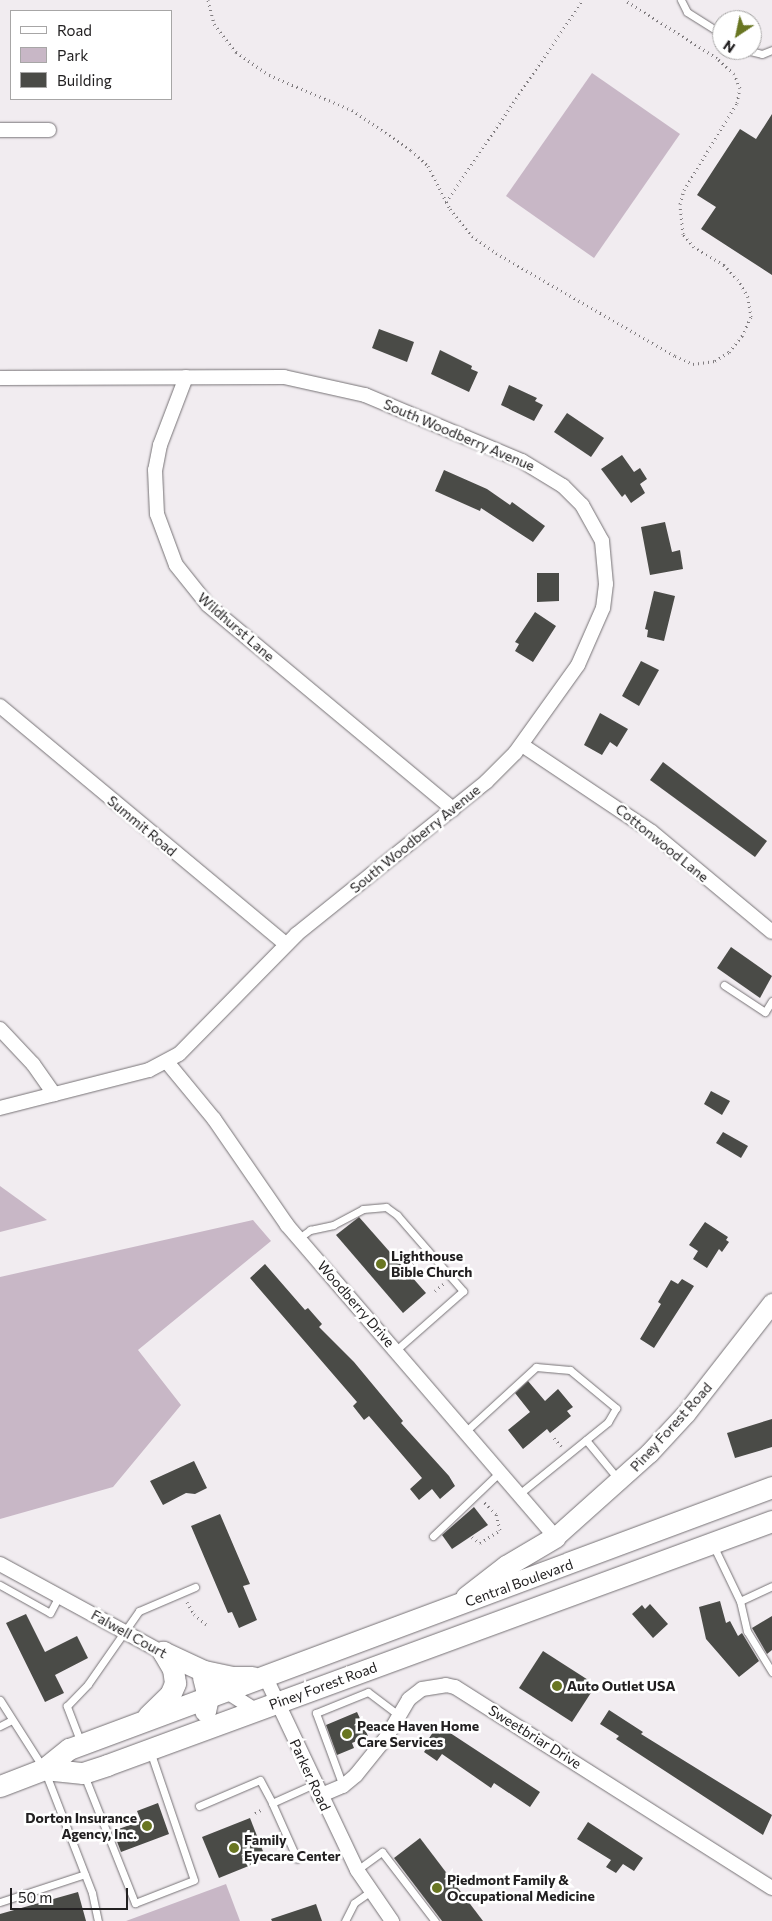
<!DOCTYPE html>
<style>
body{margin:0}
#map{position:relative;width:772px;height:1921px;overflow:hidden;background:#f1ecf0;font-family:Commissioner,sans-serif}
div>[style]{position:absolute}
[style*='--x']{left:calc(var(--x)*1px);top:calc(var(--y)*1px);width:calc(var(--w)*1px);rotate:calc(var(--a)*1deg)}
.green>*{inset:0;background:#c8b7c6}
.building>*{inset:0;background:#4a4b47}
.path>*{height:3px;margin-top:-1.5px;transform-origin:0;background:repeating-linear-gradient(90deg,#817d80 0 1px,transparent 0 5px)}
.roads{filter:drop-shadow(0 0 1px #767275) drop-shadow(0 0 1px #767275)}
.service>*{height:7px;margin:-3.5px;padding:0 3.5px;transform-origin:3.5px;border-radius:3.5px;background:#fff}
.minor>*{height:14px;margin:-7px;padding:0 7px;transform-origin:7px;border-radius:7px;background:#fff}
.secondary>*{height:19px;margin:-9.5px;padding:0 9.5px;transform-origin:9.5px;border-radius:9.5px;background:#fff}
.primary>*{height:21px;margin:-10.5px;padding:0 10.5px;transform-origin:10.5px;border-radius:10.5px;background:#fff}
.dots>*{width:14px;height:14px;translate:-50% -50%;box-sizing:border-box;border:2px solid #fff;border-radius:50%}
span{translate:-50% -50%;white-space:nowrap;text-align:center;line-height:1.15;-webkit-text-stroke:5px #fff;paint-order:stroke}
.street-label{font-size:14px;color:#222021}
.poi-label{font-size:14px;color:#222021;font-weight:700}
.left{translate:0 -50%;text-align:left}
.right{translate:-100% -50%;text-align:right}
.legend{position:absolute;left:10px;top:10px;width:162px;height:90px;box-sizing:border-box;background:#fff;border:1px solid #a7a6a6;margin:0;padding:6px 9px;list-style:none;font-size:15px;color:#222021}
.legend li{display:flex;align-items:center;gap:10px;height:25px}
.legend b{width:25px;border:1px solid #a7a6a6}
.north{position:absolute;left:712px;top:10px;width:50px;height:50px;box-sizing:border-box;background:#fff;border:1px solid #a7a6a6;border-radius:50%;rotate:214deg;font-size:14px;font-weight:700;line-height:20px;text-align:center;color:#222021}
.north::after{content:'';display:block;margin:auto;width:18px;height:22px;background:#697622;clip-path:polygon(50% 0,100% 100%,50% 72%,0 100%)}
.scale{position:absolute;left:10px;top:1888px;width:118px;height:22px;box-sizing:border-box;border:2px solid #222021;border-top:0;padding-left:6px;font-size:15px;line-height:18px;white-space:nowrap;color:#222021;-webkit-text-stroke:4px #fff;paint-order:stroke}
</style>
<div id="map">
<div class="green">
<div style="clip-path:polygon(592px 73px,680px 134px,594px 258px,506px 196px)"></div>
<div style="clip-path:polygon(0 1186px,47px 1220px,0 1232px)"></div>
<div style="clip-path:polygon(253px 1220px,271px 1241px,138px 1350px,181px 1405px,113px 1487px,0 1519px,0 1277px)"></div>
<div style="clip-path:polygon(226px 1884px,240px 1921px,126px 1921px)"></div>
</div>
<div class="building">
<div style="clip-path:polygon(772px 114px,772px 275px,701px 229px,716px 207px,697px 195px,740px 129px,756px 139px)"></div>
<div style="clip-path:polygon(379px 329px,414px 342px,407px 362px,372px 348px)"></div>
<div style="clip-path:polygon(440px 350px,472px 366px,471px 369px,478px 372px,469px 392px,431px 374px)"></div>
<div style="clip-path:polygon(509px 385px,537px 398px,535px 401px,543px 405px,534px 421px,501px 405px)"></div>
<div style="clip-path:polygon(567px 413px,604px 438px,591px 457px,554px 432px)"></div>
<div style="clip-path:polygon(622px 455px,634px 472px,640px 468px,647px 479px,640px 484px,645px 493px,631px 503px,625px 494px,622px 497px,601px 469px)"></div>
<div style="clip-path:polygon(444px 470px,487px 489px,510px 505px,512px 502px,545px 526px,533px 542px,481px 508px,480px 511px,435px 491px)"></div>
<div style="clip-path:polygon(665px 522px,672px 552px,680px 550px,683px 569px,650px 575px,641px 527px)"></div>
<div style="clip-path:polygon(537px 573px,559px 573px,559px 601px,537px 602px)"></div>
<div style="clip-path:polygon(654px 591px,675px 596px,664px 641px,647px 637px,648px 630px,645px 629px)"></div>
<div style="clip-path:polygon(535px 612px,556px 626px,533px 662px,515px 651px,519px 644px,515px 642px)"></div>
<div style="clip-path:polygon(641px 661px,659px 670px,639px 706px,622px 696px)"></div>
<div style="clip-path:polygon(600px 713px,628px 729px,617px 747px,610px 742px,602px 755px,584px 745px)"></div>
<div style="clip-path:polygon(663px 762px,767px 841px,755px 857px,650px 780px)"></div>
<div style="clip-path:polygon(731px 947px,772px 976px,760px 998px,717px 968px)"></div>
<div style="clip-path:polygon(711px 1091px,730px 1101px,722px 1115px,704px 1104px)"></div>
<div style="clip-path:polygon(723px 1132px,748px 1146px,741px 1158px,716px 1143px)"></div>
<div style="clip-path:polygon(359px 1217px,426px 1293px,403px 1313px,336px 1235px)"></div>
<div style="clip-path:polygon(705px 1222px,728px 1237px,726px 1240px,729px 1242px,722px 1252px,719px 1249px,707px 1268px,693px 1259px,698px 1251px,689px 1245px)"></div>
<div style="clip-path:polygon(265px 1264px,305px 1310px,308px 1308px,322px 1324px,319px 1327px,354px 1362px,403px 1421px,401px 1423px,449px 1476px,455px 1486px,440px 1499px,432px 1489px,419px 1500px,410px 1489px,422px 1478px,369px 1416px,364px 1420px,353px 1406px,357px 1402px,250px 1278px)"></div>
<div style="clip-path:polygon(682px 1279px,694px 1286px,654px 1348px,640px 1339px,661px 1304px,658px 1302px,671px 1280px,678px 1284px)"></div>
<div style="clip-path:polygon(528px 1381px,545px 1401px,558px 1389px,573px 1407px,567px 1411px,571px 1416px,550px 1433px,547px 1429px,523px 1449px,508px 1430px,530px 1412px,515px 1393px)"></div>
<div style="clip-path:polygon(772px 1419px,772px 1447px,735px 1458px,727px 1433px)"></div>
<div style="clip-path:polygon(194px 1461px,207px 1488px,195px 1494px,186px 1493px,163px 1505px,150px 1481px)"></div>
<div style="clip-path:polygon(474px 1507px,488px 1525px,452px 1549px,442px 1535px)"></div>
<div style="clip-path:polygon(220px 1514px,250px 1584px,243px 1586px,257px 1620px,239px 1628px,232px 1612px,228px 1613px,191px 1526px)"></div>
<div style="clip-path:polygon(720px 1601px,726px 1623px,730px 1621px,738px 1636px,742px 1633px,759px 1661px,739px 1677px,706px 1639px,699px 1607px)"></div>
<div style="clip-path:polygon(650px 1604px,668px 1624px,653px 1638px,632px 1614px,642px 1605px,645px 1609px)"></div>
<div style="clip-path:polygon(26px 1614px,45px 1652px,77px 1636px,88px 1658px,55px 1675px,64px 1693px,45px 1702px,6px 1623px)"></div>
<div style="clip-path:polygon(772px 1616px,772px 1650px,767px 1654px,752px 1628px)"></div>
<div style="clip-path:polygon(543px 1651px,596px 1685px,572px 1722px,519px 1688px)"></div>
<div style="clip-path:polygon(609px 1710px,643px 1732px,641px 1734px,772px 1815px,763px 1835px,616px 1739px,619px 1736px,600px 1724px)"></div>
<div style="clip-path:polygon(357px 1712px,368px 1736px,352px 1743px,354px 1748px,337px 1755px,326px 1725px)"></div>
<div style="clip-path:polygon(438px 1725px,540px 1792px,530px 1807px,494px 1783px,491px 1788px,442px 1754px,437px 1761px,424px 1752px,428px 1746px,425px 1744px)"></div>
<div style="clip-path:polygon(158px 1803px,169px 1834px,121px 1852px,113px 1831px,141px 1821px,137px 1811px)"></div>
<div style="clip-path:polygon(250px 1818px,266px 1859px,219px 1878px,202px 1837px)"></div>
<div style="clip-path:polygon(588px 1822px,643px 1858px,634px 1871px,623px 1864px,616px 1873px,606px 1867px,611px 1860px,577px 1839px)"></div>
<div style="clip-path:polygon(420px 1838px,483px 1921px,442px 1921px,394px 1858px)"></div>
<div style="clip-path:polygon(78px 1892px,86px 1921px,0 1921px,0 1914px)"></div>
<div style="clip-path:polygon(316px 1904px,322px 1921px,272px 1921px,271px 1919px)"></div>
</div>
<div class="path">
<div style="--x:208;--y:0;--w:25;--a:76"></div>
<div style="--x:214;--y:24;--w:36;--a:52"></div>
<div style="--x:236;--y:52;--w:40;--a:34.9"></div>
<div style="--x:269;--y:75;--w:90;--a:22.9"></div>
<div style="--x:352;--y:110;--w:71;--a:34.1"></div>
<div style="--x:411;--y:150;--w:23;--a:43"></div>
<div style="--x:428;--y:166;--w:48;--a:62.9"></div>
<div style="--x:450;--y:209;--w:35;--a:51"></div>
<div style="--x:472;--y:236;--w:29;--a:35"></div>
<div style="--x:496;--y:253;--w:207;--a:29.9"></div>
<div style="--x:675;--y:356;--w:20;--a:24"></div>
<div style="--x:693;--y:364;--w:22;--a:-8"></div>
<div style="--x:715;--y:361;--w:17;--a:-33"></div>
<div style="--x:729;--y:352;--w:21;--a:-51"></div>
<div style="--x:742;--y:336;--w:21;--a:-65"></div>
<div style="--x:751;--y:317;--w:20;--a:-99"></div>
<div style="--x:748;--y:297;--w:20;--a:-120"></div>
<div style="--x:738;--y:280;--w:21;--a:-133"></div>
<div style="--x:724;--y:265;--w:35;--a:-149"></div>
<div style="--x:694;--y:247;--w:17;--a:-130"></div>
<div style="--x:683;--y:234;--w:30;--a:-96"></div>
<div style="--x:680;--y:204;--w:15;--a:-74"></div>
<div style="--x:684;--y:190;--w:102;--a:-58.7"></div>
<div style="--x:737;--y:103;--w:15;--a:-79"></div>
<div style="--x:740;--y:88;--w:15;--a:-113"></div>
<div style="--x:734;--y:74;--w:23;--a:-137"></div>
<div style="--x:717;--y:58;--w:109;--a:-147.8"></div>
<div style="--x:446;--y:202;--w:244;--a:-55.9"></div>
<div style="--x:409;--y:1267;--w:14;--a:-39"></div>
<div style="--x:435;--y:1291;--w:11;--a:-41"></div>
<div style="--x:554;--y:1438;--w:11;--a:49"></div>
<div style="--x:472;--y:1537;--w:10;--a:37"></div>
<div style="--x:480;--y:1543;--w:24;--a:-33"></div>
<div style="--x:500;--y:1530;--w:16;--a:-104"></div>
<div style="--x:496;--y:1514;--w:17;--a:-135"></div>
<div style="--x:187;--y:1602;--w:14;--a:60"></div>
<div style="--x:194;--y:1614;--w:16;--a:40"></div>
<div style="--x:255;--y:1813;--w:9;--a:-27"></div>
</div>
<div class="roads">
<div class="service">
<div style="--x:681;--y:0;--w:13;--a:63"></div>
<div style="--x:687;--y:12;--w:41;--a:32.2"></div>
<div style="--x:746;--y:50;--w:16;--a:14"></div>
<div style="--x:762;--y:54;--w:11;--a:-22"></div>
<div style="--x:724;--y:985;--w:49;--a:33.4"></div>
<div style="--x:765;--y:1012;--w:13;--a:-58"></div>
<div style="--x:299;--y:1238;--w:14;--a:-36"></div>
<div style="--x:310;--y:1230;--w:24;--a:-12"></div>
<div style="--x:333;--y:1225;--w:34;--a:-28"></div>
<div style="--x:363;--y:1209;--w:23;--a:-5"></div>
<div style="--x:386;--y:1207;--w:14;--a:36"></div>
<div style="--x:397;--y:1215;--w:101;--a:49"></div>
<div style="--x:463;--y:1291;--w:89;--a:138.6"></div>
<div style="--x:466;--y:1431;--w:95;--a:-42.4"></div>
<div style="--x:536;--y:1367;--w:34;--a:5"></div>
<div style="--x:570;--y:1370;--w:60;--a:39.6"></div>
<div style="--x:616;--y:1408;--w:16;--a:120"></div>
<div style="--x:608;--y:1422;--w:114;--a:141"></div>
<div style="--x:586;--y:1440;--w:52;--a:50.5"></div>
<div style="--x:433;--y:1536;--w:93;--a:-43.7"></div>
<div style="--x:713;--y:1545;--w:62;--a:64.3"></div>
<div style="--x:740;--y:1601;--w:35;--a:-25"></div>
<div style="--x:0;--y:1585;--w:57;--a:29.2"></div>
<div style="--x:50;--y:1613;--w:19;--a:-62"></div>
<div style="--x:740;--y:1601;--w:31;--a:77"></div>
<div style="--x:747;--y:1631;--w:48;--a:58.6"></div>
<div style="--x:0;--y:1700;--w:82;--a:57.5"></div>
<div style="--x:44;--y:1769;--w:133;--a:68.8"></div>
<div style="--x:92;--y:1893;--w:29;--a:78"></div>
<div style="--x:0;--y:1726;--w:13;--a:-27"></div>
<div style="--x:81;--y:1743;--w:40;--a:-111"></div>
<div style="--x:67;--y:1706;--w:30;--a:-46"></div>
<div style="--x:88;--y:1684;--w:89;--a:-55.1"></div>
<div style="--x:139;--y:1611;--w:61;--a:-23.2"></div>
<div style="--x:84;--y:1775;--w:138;--a:68.3"></div>
<div style="--x:135;--y:1903;--w:63;--a:-21.3"></div>
<div style="--x:194;--y:1880;--w:136;--a:-108.8"></div>
<div style="--x:343;--y:1786;--w:78;--a:-110.3"></div>
<div style="--x:316;--y:1713;--w:56;--a:-22"></div>
<div style="--x:368;--y:1692;--w:39;--a:37"></div>
<div style="--x:272;--y:1803;--w:61;--a:65.9"></div>
<div style="--x:199;--y:1806;--w:66;--a:-23.1"></div>
<div style="--x:260;--y:1780;--w:26;--a:62"></div>
<div style="--x:272;--y:1803;--w:46;--a:-24.3"></div>
<div style="--x:357;--y:1870;--w:31;--a:-36"></div>
<div style="--x:382;--y:1852;--w:87;--a:52.5"></div>
<div style="--x:0;--y:1902;--w:89;--a:-18.2"></div>
<div style="--x:345;--y:1921;--w:20;--a:-63"></div>
<div style="--x:354;--y:1903;--w:21;--a:-35"></div>
</div>
<div class="minor">
<div style="--x:0;--y:130;--w:49;--a:0"></div>
<div style="--x:186;--y:377;--w:73;--a:110.9"></div>
<div style="--x:160;--y:445;--w:25;--a:101"></div>
<div style="--x:155;--y:470;--w:44;--a:87.4"></div>
<div style="--x:157;--y:514;--w:54;--a:69.6"></div>
<div style="--x:176;--y:565;--w:51;--a:51.3"></div>
<div style="--x:208;--y:605;--w:319;--a:39.8"></div>
<div style="--x:0;--y:378;--w:284;--a:-0.2"></div>
<div style="--x:284;--y:377;--w:83;--a:12.5"></div>
<div style="--x:365;--y:395;--w:170;--a:22.8"></div>
<div style="--x:522;--y:461;--w:48;--a:31.4"></div>
<div style="--x:563;--y:486;--w:27;--a:45"></div>
<div style="--x:582;--y:505;--w:41;--a:60.9"></div>
<div style="--x:602;--y:541;--w:43;--a:84.7"></div>
<div style="--x:606;--y:584;--w:24;--a:97"></div>
<div style="--x:603;--y:608;--w:62;--a:113.7"></div>
<div style="--x:578;--y:665;--w:108;--a:125.6"></div>
<div style="--x:515;--y:753;--w:41;--a:135"></div>
<div style="--x:486;--y:782;--w:243;--a:141.2"></div>
<div style="--x:297;--y:934;--w:168;--a:134.5"></div>
<div style="--x:179;--y:1054;--w:34;--a:152"></div>
<div style="--x:149;--y:1070;--w:154;--a:165.7"></div>
<div style="--x:0;--y:706;--w:372;--a:39.8"></div>
<div style="--x:522;--y:745;--w:156;--a:33.8"></div>
<div style="--x:652;--y:832;--w:156;--a:39.8"></div>
<div style="--x:0;--y:1029;--w:48;--a:46.7"></div>
<div style="--x:33;--y:1064;--w:37;--a:55"></div>
<div style="--x:167;--y:1062;--w:74;--a:50.5"></div>
<div style="--x:214;--y:1119;--w:129;--a:55.4"></div>
<div style="--x:287;--y:1225;--w:411;--a:49.3"></div>
<div style="--x:0;--y:1564;--w:192;--a:28.6"></div>
<div style="--x:265;--y:1676;--w:215;--a:64.6"></div>
<div style="--x:357;--y:1870;--w:62;--a:55.5"></div>
<div style="--x:221;--y:1688;--w:40;--a:32.9"></div>
<div style="--x:319;--y:1796;--w:26;--a:-23"></div>
<div style="--x:343;--y:1786;--w:17;--a:-40"></div>
<div style="--x:356;--y:1775;--w:48;--a:-51"></div>
<div style="--x:386;--y:1738;--w:45;--a:-59.5"></div>
<div style="--x:409;--y:1699;--w:16;--a:-38"></div>
<div style="--x:422;--y:1689;--w:24;--a:-9"></div>
<div style="--x:446;--y:1685;--w:9;--a:13"></div>
<div style="--x:455;--y:1687;--w:375;--a:32.4"></div>
</div>
<div class="secondary">
<div style="--x:555;--y:1537;--w:126;--a:-41.8"></div>
<div style="--x:649;--y:1453;--w:54;--a:-47.2"></div>
<div style="--x:686;--y:1413;--w:140;--a:-52"></div>
</div>
<div class="primary">
<div style="--x:466;--y:1597;--w:51;--a:-37.8"></div>
<div style="--x:506;--y:1566;--w:57;--a:-30.6"></div>
<div style="--x:163;--y:1652;--w:45;--a:24.9"></div>
<div style="--x:204;--y:1671;--w:29;--a:12"></div>
<div style="--x:232;--y:1677;--w:20;--a:0"></div>
<div style="--x:203;--y:1677;--w:21;--a:76"></div>
<div style="--x:208;--y:1697;--w:14;--a:102"></div>
<div style="--x:148;--y:1716;--w:30;--a:-44"></div>
<div style="--x:170;--y:1695;--w:13;--a:-67"></div>
<div style="--x:175;--y:1683;--w:14;--a:-98"></div>
<div style="--x:173;--y:1669;--w:20;--a:-120"></div>
<div style="--x:44;--y:1769;--w:39;--a:6"></div>
<div style="--x:83;--y:1773;--w:25;--a:-18"></div>
<div style="--x:107;--y:1765;--w:708;--a:-20.15"></div>
<div style="--x:0;--y:1786;--w:47;--a:-21.1"></div>
<div style="--x:44;--y:1769;--w:32;--a:-39"></div>
<div style="--x:69;--y:1749;--w:750;--a:-20.44"></div>
</div>
</div>
<div class="dots">
<div style="left:381px;top:1264px;background:#697622"></div>
<div style="left:557px;top:1686px;background:#697622"></div>
<div style="left:347px;top:1734px;background:#697622"></div>
<div style="left:147px;top:1826px;background:#697622"></div>
<div style="left:234px;top:1848px;background:#697622"></div>
<div style="left:437px;top:1888px;background:#697622"></div>
</div>
<div class="street-label">
<span style="left:459px;top:435px;rotate:23deg">South Woodberry Avenue</span>
<span style="left:236px;top:627px;rotate:41deg">Wildhurst Lane</span>
<span style="left:142px;top:826px;rotate:40deg">Summit Road</span>
<span style="left:415px;top:839px;rotate:-39deg">South Woodberry Avenue</span>
<span style="left:662px;top:843px;rotate:39deg">Cottonwood Lane</span>
<span style="left:356px;top:1304px;rotate:49deg">Woodberry Drive</span>
<span style="left:671px;top:1427px;rotate:-48deg">Piney Forest Road</span>
<span style="left:519px;top:1583px;rotate:-20deg">Central Boulevard</span>
<span style="left:129px;top:1634px;rotate:29deg">Falwell Court</span>
<span style="left:323px;top:1686px;rotate:-20deg">Piney Forest Road</span>
<span style="left:535px;top:1737px;rotate:32deg">Sweetbriar Drive</span>
<span style="left:310px;top:1775px;rotate:65deg">Parker Road</span>
</div>
<div class="poi-label">
<span class="left" style="left:391px;top:1264px">Lighthouse<br>Bible Church</span>
<span class="left" style="left:567px;top:1686px">Auto Outlet USA</span>
<span class="left" style="left:357px;top:1734px">Peace Haven Home<br>Care Services</span>
<span class="right" style="left:137px;top:1826px">Dorton Insurance<br>Agency, Inc.</span>
<span class="left" style="left:244px;top:1848px">Family<br>Eyecare Center</span>
<span class="left" style="left:447px;top:1888px">Piedmont Family &amp;<br>Occupational Medicine</span>
</div>
<ul class="legend">
<li><b style="height:6px;background:#fff"></b>Road</li>
<li><b style="height:14px;background:#c8b7c6"></b>Park</li>
<li><b style="height:14px;background:#4a4b47"></b>Building</li>
</ul>
<div class="north">N</div>
<div class="scale">50 m</div>
</div>
